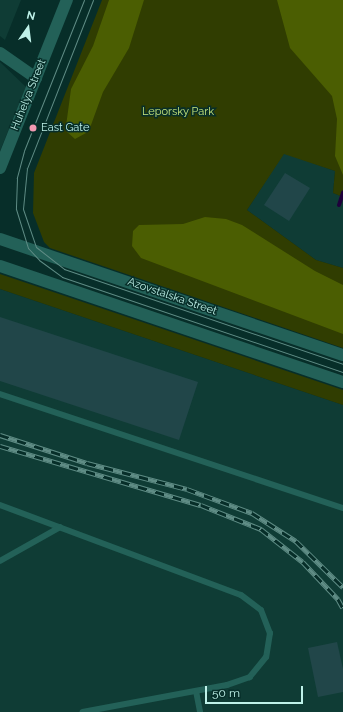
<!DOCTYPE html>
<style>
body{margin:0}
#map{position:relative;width:343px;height:712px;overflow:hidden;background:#072e29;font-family:Raleway,sans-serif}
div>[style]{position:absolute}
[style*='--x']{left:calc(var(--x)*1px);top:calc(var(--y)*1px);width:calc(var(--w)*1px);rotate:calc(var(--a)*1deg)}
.built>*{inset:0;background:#0f3c35}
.green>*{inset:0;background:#303d01}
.forest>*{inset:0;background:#4b5e02}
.stream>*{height:4px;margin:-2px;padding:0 2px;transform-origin:2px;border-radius:2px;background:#1f003c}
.building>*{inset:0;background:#214649}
.service>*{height:6px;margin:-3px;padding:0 3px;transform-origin:3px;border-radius:3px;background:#236158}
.minor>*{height:12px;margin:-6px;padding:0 6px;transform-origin:6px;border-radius:6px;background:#236158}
.tertiary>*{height:12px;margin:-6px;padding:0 6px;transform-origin:6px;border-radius:6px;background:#236158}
.tram>*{height:1px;margin:-0.5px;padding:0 0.5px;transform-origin:0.5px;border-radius:0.5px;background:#5f8c85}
.rail>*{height:4.5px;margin-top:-2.25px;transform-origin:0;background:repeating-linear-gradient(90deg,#072e29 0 9px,#5f8c85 0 18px);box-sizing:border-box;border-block:1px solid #5f8c85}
.dots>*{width:11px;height:11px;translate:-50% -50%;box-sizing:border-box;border:2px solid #072e29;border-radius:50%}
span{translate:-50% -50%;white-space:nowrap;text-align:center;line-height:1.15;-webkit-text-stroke:3px #072e29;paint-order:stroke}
.street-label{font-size:11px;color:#bff2e9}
.park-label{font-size:11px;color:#c8e67b}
.poi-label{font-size:11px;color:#bff2e9}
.left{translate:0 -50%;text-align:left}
.north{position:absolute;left:8px;top:8px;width:40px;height:40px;-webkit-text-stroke:3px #072e29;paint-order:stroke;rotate:14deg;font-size:11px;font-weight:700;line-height:16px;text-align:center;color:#bff2e9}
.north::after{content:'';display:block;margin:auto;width:14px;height:18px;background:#bff2e9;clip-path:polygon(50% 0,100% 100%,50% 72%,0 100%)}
.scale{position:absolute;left:205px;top:686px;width:98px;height:18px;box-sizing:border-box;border:2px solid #bff2e9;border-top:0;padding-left:5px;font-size:12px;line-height:14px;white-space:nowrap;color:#bff2e9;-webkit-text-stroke:3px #072e29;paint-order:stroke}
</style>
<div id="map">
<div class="built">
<div style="clip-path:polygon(0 0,21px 0,5px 40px,0 36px)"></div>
<div style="clip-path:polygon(0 62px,26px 87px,0 151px)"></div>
<div style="clip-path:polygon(284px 153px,335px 171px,333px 193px,343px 197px,343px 268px,316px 260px,247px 210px)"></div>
<div style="clip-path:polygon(0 289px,343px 405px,343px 712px,0 712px)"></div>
</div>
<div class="green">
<div style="clip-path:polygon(102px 0,343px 0,343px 197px,333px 193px,335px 171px,284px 154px,247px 210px,316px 260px,343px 268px,343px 348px,50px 248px,44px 242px,33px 213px,34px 173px)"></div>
<div style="clip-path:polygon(0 274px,343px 390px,343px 405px,0 289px)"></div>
</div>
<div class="forest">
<div style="clip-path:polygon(109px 0,144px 0,129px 48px,103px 92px,91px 125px,86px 133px,75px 139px,67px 132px,66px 126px,71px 89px,93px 46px)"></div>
<div style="clip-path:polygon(277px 0,343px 0,343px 175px,335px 156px,337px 119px,332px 96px,290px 48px)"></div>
<div style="clip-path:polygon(205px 217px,226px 219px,242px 225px,315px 271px,343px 285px,343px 334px,141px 258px,132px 246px,133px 231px,139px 225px,183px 224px)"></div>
</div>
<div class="stream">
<div style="--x:339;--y:205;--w:13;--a:-72"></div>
</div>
<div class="building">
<div style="clip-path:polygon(285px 173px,310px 188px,289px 221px,264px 205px)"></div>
<div style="clip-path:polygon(0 317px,198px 382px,179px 440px,0 381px)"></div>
<div style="clip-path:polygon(337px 642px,343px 669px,343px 692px,318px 697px,308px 648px)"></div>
</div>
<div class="service">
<div style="--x:0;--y:394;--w:361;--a:18.4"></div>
<div style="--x:0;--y:505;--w:257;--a:20.5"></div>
<div style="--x:241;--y:595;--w:25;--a:37"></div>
<div style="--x:261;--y:610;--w:25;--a:69"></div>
<div style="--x:270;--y:633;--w:24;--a:99"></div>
<div style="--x:266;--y:657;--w:26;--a:129"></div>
<div style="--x:250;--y:677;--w:24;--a:161"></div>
<div style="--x:227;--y:685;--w:147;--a:169.4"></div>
<div style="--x:0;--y:561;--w:69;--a:-29.5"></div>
<div style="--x:196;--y:691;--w:21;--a:79"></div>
</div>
<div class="minor">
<div style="--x:0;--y:53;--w:44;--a:34.8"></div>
</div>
<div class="tertiary">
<div style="--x:0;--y:168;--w:181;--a:-68.3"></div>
<div style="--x:0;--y:239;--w:362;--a:18.7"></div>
<div style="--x:0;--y:266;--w:362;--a:18.7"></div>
</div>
<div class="tram">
<div style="--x:84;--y:0;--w:162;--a:111.7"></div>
<div style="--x:24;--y:151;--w:28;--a:105"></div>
<div style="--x:17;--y:178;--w:31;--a:92"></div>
<div style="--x:16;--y:209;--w:41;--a:72.9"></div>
<div style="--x:28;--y:248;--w:16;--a:47"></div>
<div style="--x:39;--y:260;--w:29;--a:36"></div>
<div style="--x:62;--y:277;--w:297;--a:18.7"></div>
<div style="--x:93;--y:0;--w:180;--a:111.4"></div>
<div style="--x:27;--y:168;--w:41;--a:95.6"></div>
<div style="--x:23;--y:209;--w:40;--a:71.1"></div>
<div style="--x:36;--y:247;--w:36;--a:38"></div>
<div style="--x:64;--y:269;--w:295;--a:18.8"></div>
</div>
<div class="rail">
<div style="--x:0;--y:435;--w:91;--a:17.8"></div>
<div style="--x:87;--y:463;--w:103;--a:14.6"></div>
<div style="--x:187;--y:489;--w:69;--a:20.3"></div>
<div style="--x:252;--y:513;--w:52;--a:32.5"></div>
<div style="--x:296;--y:541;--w:66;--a:44.4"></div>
<div style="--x:0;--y:446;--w:209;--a:16.4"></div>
<div style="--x:201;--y:505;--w:65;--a:21.8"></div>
<div style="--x:261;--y:529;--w:53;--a:38.2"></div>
<div style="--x:303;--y:562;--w:51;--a:46.6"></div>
<div style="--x:338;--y:599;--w:10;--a:61"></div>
</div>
<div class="dots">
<div style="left:33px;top:128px;background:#f19ab2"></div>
</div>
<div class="street-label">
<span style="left:29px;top:95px;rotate:-68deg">Huhelya Street</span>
<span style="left:172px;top:297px;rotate:19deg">Azovstalska Street</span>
</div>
<div class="park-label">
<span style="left:178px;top:112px">Leporsky Park</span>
</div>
<div class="poi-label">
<span class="left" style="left:41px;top:128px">East Gate</span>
</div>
<div class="north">N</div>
<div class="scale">50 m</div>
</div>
